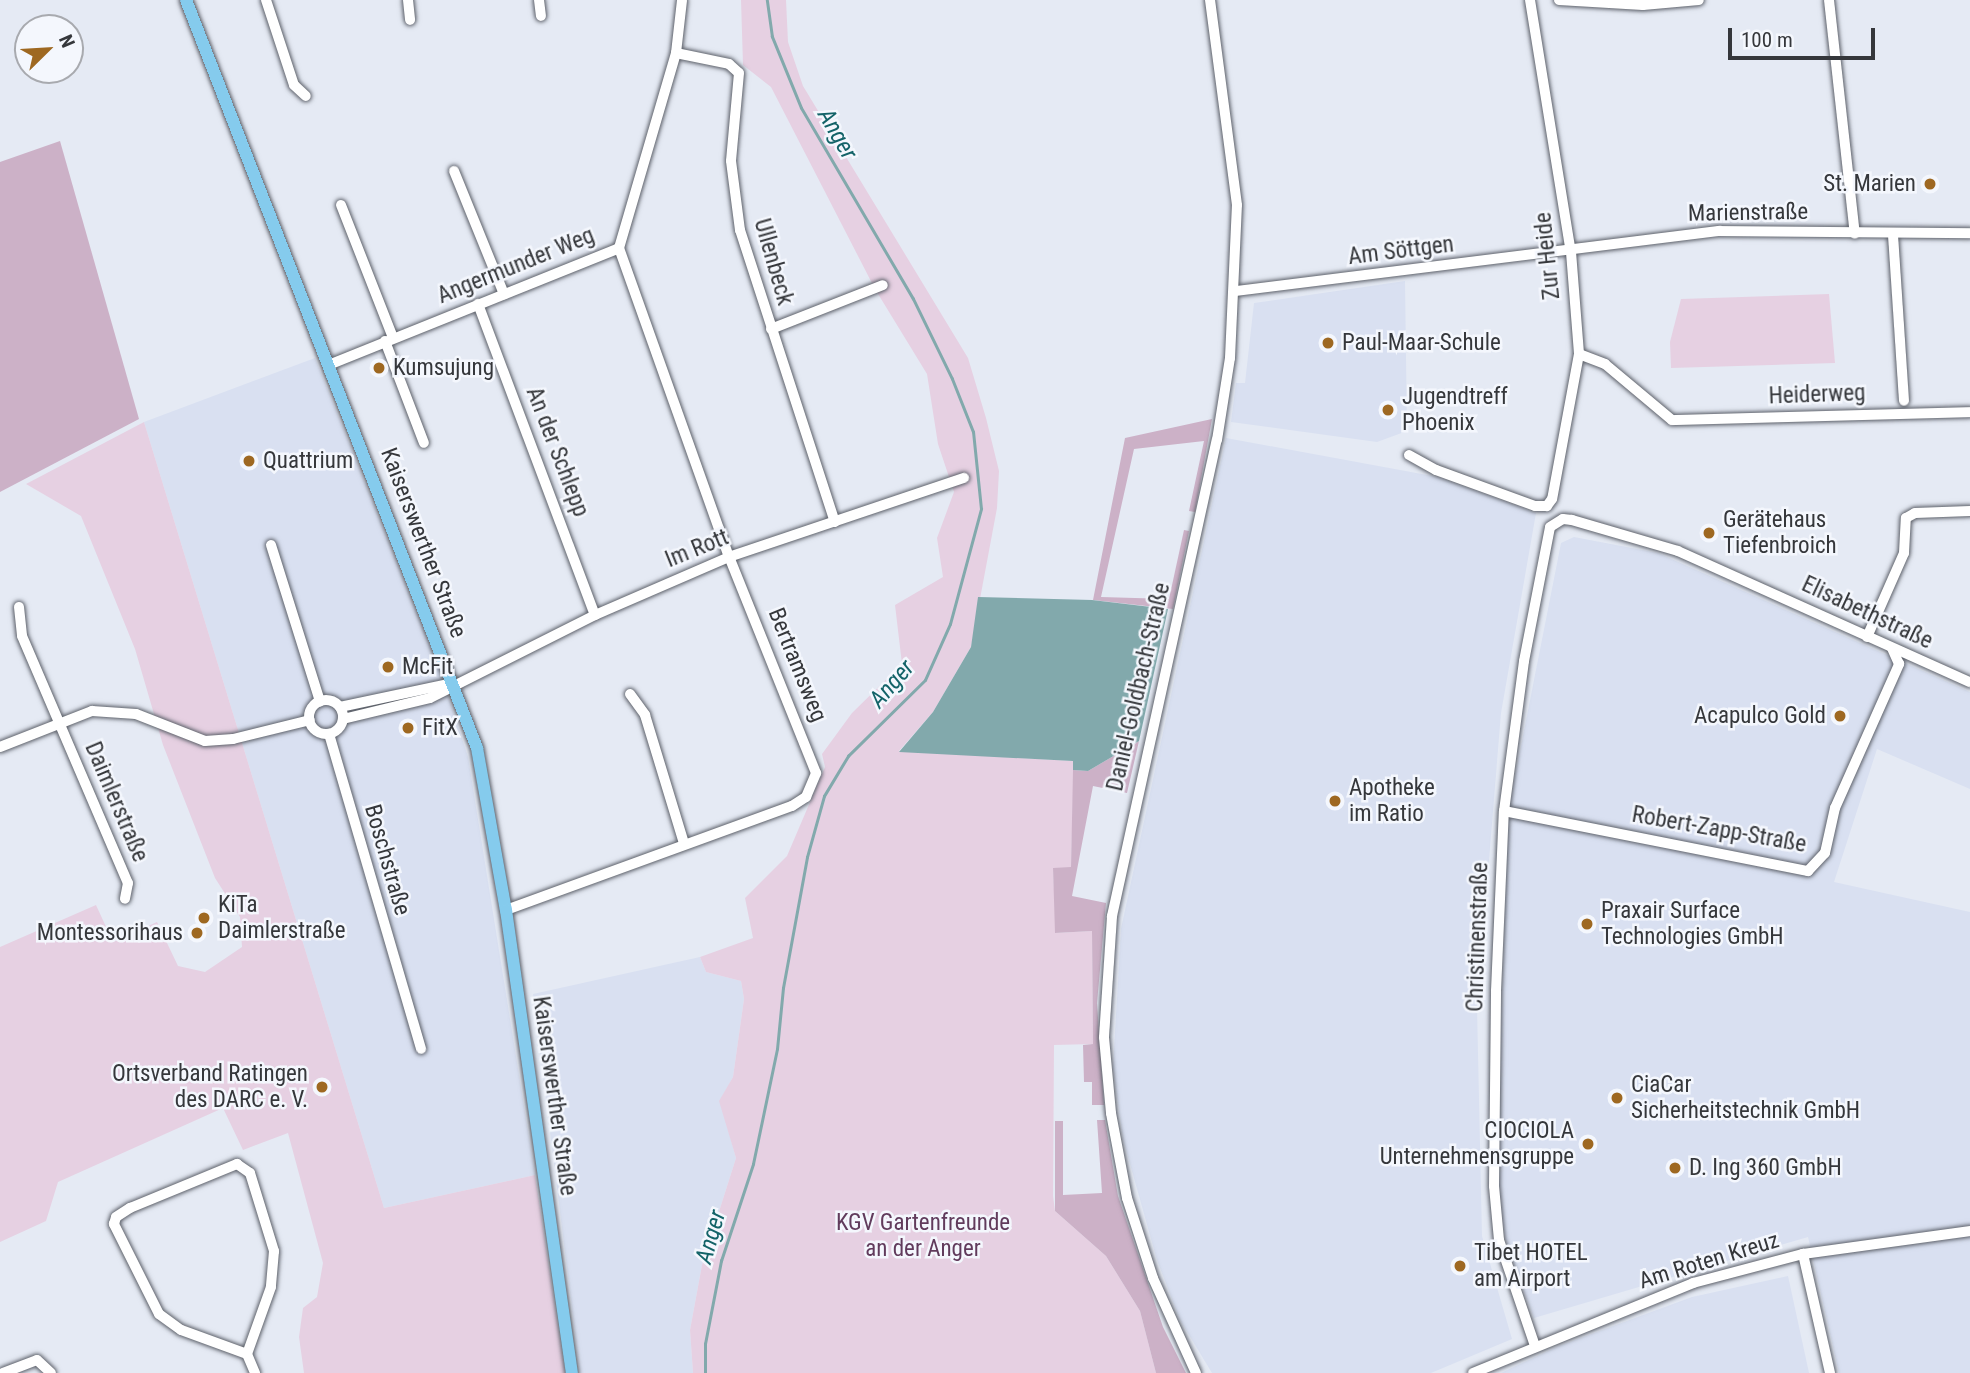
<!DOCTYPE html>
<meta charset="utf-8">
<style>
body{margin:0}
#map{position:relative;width:1970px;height:1373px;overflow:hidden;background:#e5eaf4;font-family:"Roboto Condensed",sans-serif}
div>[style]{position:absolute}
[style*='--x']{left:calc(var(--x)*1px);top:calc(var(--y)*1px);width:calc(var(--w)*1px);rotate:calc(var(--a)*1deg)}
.built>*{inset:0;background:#d9e0f1}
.green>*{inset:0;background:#e6d0e2}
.forest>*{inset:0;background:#ccb1c7}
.water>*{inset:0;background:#82a9ac}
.stream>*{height:2.5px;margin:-1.25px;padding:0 1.25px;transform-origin:1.25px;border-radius:1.25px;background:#82a9ac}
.roads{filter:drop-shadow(0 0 2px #5d616a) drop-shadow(0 0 2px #5d616a)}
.minor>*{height:10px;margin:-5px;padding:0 5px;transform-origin:5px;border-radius:5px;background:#fff}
.minor>.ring{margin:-5px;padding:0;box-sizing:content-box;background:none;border:10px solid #fff;border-radius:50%}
.major>*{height:12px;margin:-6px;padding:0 6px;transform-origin:6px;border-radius:6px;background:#85cbed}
.dots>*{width:19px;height:19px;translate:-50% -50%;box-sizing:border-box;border:4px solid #f4f7fd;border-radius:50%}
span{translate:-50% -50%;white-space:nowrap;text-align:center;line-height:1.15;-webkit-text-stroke:5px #f4f7fd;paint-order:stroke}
.poi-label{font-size:23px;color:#35373b}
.right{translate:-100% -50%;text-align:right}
.left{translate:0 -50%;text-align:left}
.street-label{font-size:23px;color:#35373b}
.park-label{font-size:23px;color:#613b5c}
.water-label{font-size:24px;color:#136368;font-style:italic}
.north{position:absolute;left:14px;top:14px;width:70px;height:70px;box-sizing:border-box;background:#f4f7fd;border:2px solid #a8aaaf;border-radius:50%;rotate:66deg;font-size:19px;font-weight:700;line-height:28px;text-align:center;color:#35373b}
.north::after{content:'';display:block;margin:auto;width:24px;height:32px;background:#9e6821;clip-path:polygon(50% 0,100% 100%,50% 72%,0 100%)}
.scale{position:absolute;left:1728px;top:28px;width:147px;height:32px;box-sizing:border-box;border:4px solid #35373b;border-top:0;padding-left:9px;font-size:21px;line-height:24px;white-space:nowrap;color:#35373b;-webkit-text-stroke:5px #f4f7fd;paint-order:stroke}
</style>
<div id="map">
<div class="built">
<div style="clip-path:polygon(1405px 281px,1407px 431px,1377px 442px,1231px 422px,1236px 383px,1245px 383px,1254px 303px)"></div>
<div style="clip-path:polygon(315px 358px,438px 666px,468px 757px,535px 1175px,384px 1208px,144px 422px)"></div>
<div style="clip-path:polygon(1226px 438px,1438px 477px,1536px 513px,1501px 713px,1477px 1007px,1482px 1236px,1512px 1339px,1431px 1373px,1212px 1373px,1180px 1320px,1157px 1260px,1123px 1139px,1113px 1067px,1121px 929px)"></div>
<div style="clip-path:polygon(1574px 537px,1658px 553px,1970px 692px,1970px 789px,1877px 749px,1834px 882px,1970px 912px,1970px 1373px,1839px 1373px,1808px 1237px,1534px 1318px,1507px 1246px,1496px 1185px,1508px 812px,1561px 543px)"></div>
<div style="clip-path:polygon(700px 957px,706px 972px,741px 981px,744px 999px,733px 1077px,720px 1101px,736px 1158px,702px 1265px,690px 1330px,693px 1373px,580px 1373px,533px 994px)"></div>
<div style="clip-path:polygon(1788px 1276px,1809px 1373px,1501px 1373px,1559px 1346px,1692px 1297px)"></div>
</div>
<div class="green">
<div style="clip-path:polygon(741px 0,786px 0,788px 42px,803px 86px,968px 358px,986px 418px,999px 471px,997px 508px,971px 647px,933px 712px,899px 751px,1074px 761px,1071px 868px,1053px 868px,1056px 933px,1092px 931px,1093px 1044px,1054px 1045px,1053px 1196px,1055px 1211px,1106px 1256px,1140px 1311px,1156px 1373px,693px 1373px,690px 1330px,702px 1265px,736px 1158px,719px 1101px,733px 1077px,744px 999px,741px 981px,706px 972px,700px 957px,753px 938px,745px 898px,787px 856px,825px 767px,822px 754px,852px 713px,902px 664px,895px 605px,943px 577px,937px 538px,954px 492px,938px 444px,927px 374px,875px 289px,771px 87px,743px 65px)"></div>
<div style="clip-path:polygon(1829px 294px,1835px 363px,1671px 368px,1670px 342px,1681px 299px)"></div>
<div style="clip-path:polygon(144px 422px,384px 1208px,535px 1175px,565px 1373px,304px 1373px,299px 1337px,303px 1308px,317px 1297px,323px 1263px,288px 1133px,243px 1150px,223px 1108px,58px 1182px,46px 1221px,0 1242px,0 947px,96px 905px,113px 942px,157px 922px,178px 966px,205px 972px,242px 947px,240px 917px,215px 878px,163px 745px,135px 649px,81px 516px,26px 484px)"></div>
</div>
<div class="forest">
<div style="clip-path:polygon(60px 141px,139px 419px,0 492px,0 162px)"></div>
<div style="clip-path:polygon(1212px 419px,1195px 512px,1189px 511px,1204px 441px,1134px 449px,1101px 597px,1169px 599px,1184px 530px,1189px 531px,1173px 609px,1093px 600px,1125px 438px)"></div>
<div style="clip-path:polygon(1139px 741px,1127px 793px,1093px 786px,1072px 896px,1106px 903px,1097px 1003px,1104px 1105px,1092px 1105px,1092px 1082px,1084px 1082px,1083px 1045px,1093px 1044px,1092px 931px,1055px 933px,1053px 868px,1071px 867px,1073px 770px,1088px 771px)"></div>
<div style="clip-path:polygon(1097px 1120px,1105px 1120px,1118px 1196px,1163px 1327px,1186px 1373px,1156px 1373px,1140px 1311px,1106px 1256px,1055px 1211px,1055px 1121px,1063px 1121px,1063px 1195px,1102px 1193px)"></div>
</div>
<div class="water">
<div style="clip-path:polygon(978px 597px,1092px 600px,1168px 609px,1139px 741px,1088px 771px,1073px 770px,1073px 761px,899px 752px,933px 712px,971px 647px)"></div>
</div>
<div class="stream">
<div style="--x:705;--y:1373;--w:29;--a:-90"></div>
<div style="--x:705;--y:1344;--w:85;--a:-79.1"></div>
<div style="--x:721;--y:1261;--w:102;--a:-71.7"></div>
<div style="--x:753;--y:1164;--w:117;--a:-78.2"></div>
<div style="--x:777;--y:1049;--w:61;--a:-84.4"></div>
<div style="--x:783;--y:988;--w:133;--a:-79.6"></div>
<div style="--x:807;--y:857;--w:63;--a:-74.4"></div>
<div style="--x:824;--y:796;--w:47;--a:-59"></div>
<div style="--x:848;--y:756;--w:108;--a:-44.6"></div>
<div style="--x:925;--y:680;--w:61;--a:-65.9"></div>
<div style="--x:950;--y:624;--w:119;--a:-74.9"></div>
<div style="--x:981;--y:509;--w:77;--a:-95.9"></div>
<div style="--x:973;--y:432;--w:57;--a:-111.6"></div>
<div style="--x:952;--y:379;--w:89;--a:-116"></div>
<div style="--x:913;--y:299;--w:221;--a:-120.4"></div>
<div style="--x:801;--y:108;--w:77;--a:-112.2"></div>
<div style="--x:772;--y:37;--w:37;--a:-98"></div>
</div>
<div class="roads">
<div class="minor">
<div style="--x:266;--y:0;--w:89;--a:71.8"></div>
<div style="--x:294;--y:85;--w:16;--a:43"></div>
<div style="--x:408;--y:0;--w:20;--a:84"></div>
<div style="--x:539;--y:0;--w:16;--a:83"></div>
<div style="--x:1530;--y:0;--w:255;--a:80.8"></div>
<div style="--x:1571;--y:252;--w:102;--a:85.5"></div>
<div style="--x:1579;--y:354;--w:147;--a:100.5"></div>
<div style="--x:1552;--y:499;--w:9;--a:126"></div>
<div style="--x:1559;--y:0;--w:84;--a:3.4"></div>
<div style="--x:1643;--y:5;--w:56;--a:-5.1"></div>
<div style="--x:1829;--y:0;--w:235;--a:83.7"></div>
<div style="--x:676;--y:53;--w:54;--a:11.7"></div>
<div style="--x:729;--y:64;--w:13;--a:42"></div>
<div style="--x:739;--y:73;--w:88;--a:95.2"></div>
<div style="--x:731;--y:161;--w:70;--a:82.6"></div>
<div style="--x:740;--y:230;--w:307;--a:72"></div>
<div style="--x:454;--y:171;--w:133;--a:67.9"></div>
<div style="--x:341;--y:205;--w:143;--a:68.6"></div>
<div style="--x:1893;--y:235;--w:166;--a:86.2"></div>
<div style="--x:1236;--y:291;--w:487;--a:-7.1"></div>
<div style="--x:1719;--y:231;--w:251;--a:0.5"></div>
<div style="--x:478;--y:304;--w:332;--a:69.4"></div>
<div style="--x:771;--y:329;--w:120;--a:-21.4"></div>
<div style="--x:385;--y:341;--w:109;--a:69.1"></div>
<div style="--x:1579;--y:354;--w:28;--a:21"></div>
<div style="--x:1605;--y:364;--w:87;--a:39.9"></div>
<div style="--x:1672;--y:420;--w:298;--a:-1.5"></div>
<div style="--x:331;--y:364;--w:310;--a:-21.9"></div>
<div style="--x:619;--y:248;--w:203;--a:-73.7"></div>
<div style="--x:676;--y:53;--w:53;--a:-83.5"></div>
<div style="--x:1409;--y:455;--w:31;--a:29"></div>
<div style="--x:1436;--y:470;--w:105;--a:20"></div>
<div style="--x:1535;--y:506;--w:12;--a:0"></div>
<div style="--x:271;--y:545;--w:164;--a:72.6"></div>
<div style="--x:19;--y:607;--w:29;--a:84"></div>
<div style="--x:22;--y:636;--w:269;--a:66.8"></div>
<div style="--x:128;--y:883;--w:16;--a:101"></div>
<div style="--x:1867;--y:637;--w:92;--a:-66.2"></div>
<div style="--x:1904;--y:553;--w:35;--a:-87"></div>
<div style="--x:1906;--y:518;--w:10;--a:-29"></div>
<div style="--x:1915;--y:513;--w:55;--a:-2.1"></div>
<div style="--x:630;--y:694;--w:26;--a:54"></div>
<div style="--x:645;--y:715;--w:134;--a:73.1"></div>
<div class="ring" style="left:309px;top:700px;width:24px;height:24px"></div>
<div style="--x:340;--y:707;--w:110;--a:-12"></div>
<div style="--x:343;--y:719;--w:89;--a:-13.6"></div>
<div style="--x:430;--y:698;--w:185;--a:-26.7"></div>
<div style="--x:595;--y:615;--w:146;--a:-23.4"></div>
<div style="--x:729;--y:557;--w:248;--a:-18.6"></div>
<div style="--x:329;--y:734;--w:328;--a:73.7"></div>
<div style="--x:0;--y:747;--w:99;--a:-21.4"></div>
<div style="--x:92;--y:711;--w:44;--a:3.9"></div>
<div style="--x:136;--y:714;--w:74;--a:21.4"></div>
<div style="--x:205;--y:741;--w:28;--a:-4"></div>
<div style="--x:233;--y:739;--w:79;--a:-13.9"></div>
<div style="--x:1504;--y:811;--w:310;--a:11.2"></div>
<div style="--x:1808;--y:871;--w:25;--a:-47"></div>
<div style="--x:1825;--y:853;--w:46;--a:-77.5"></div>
<div style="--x:1835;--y:808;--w:158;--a:-66"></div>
<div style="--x:1899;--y:664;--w:17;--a:-114"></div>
<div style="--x:506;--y:910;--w:304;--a:-20"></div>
<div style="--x:792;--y:806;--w:17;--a:-33"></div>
<div style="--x:806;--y:797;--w:26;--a:-67"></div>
<div style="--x:816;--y:773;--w:233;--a:-111.9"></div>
<div style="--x:729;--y:557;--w:328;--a:-109.6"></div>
<div style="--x:1803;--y:1254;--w:122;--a:77.2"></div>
<div style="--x:1535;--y:1346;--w:112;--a:-108.8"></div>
<div style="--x:1499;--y:1240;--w:54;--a:-95.3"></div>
<div style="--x:1494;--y:1186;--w:195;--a:-89.4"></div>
<div style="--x:1496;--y:991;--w:180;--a:-87.5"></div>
<div style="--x:1504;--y:811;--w:151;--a:-82.4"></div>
<div style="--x:1524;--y:661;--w:136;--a:-79"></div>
<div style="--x:1550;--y:527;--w:15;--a:-32"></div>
<div style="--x:1563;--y:519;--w:9;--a:6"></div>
<div style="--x:1572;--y:520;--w:110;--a:16.3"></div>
<div style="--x:1678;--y:551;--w:320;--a:24.2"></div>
<div style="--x:247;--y:1354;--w:70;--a:-160"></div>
<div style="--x:181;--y:1330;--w:27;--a:-144"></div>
<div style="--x:159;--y:1314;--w:101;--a:-116.6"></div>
<div style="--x:114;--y:1224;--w:7;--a:-74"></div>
<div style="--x:116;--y:1217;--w:17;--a:-33"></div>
<div style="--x:130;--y:1208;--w:116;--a:-22.4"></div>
<div style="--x:237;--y:1164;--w:16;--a:35"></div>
<div style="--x:250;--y:1173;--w:82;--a:72.9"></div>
<div style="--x:274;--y:1251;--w:36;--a:95"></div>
<div style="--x:271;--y:1287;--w:71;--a:109.7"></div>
<div style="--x:247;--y:1354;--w:21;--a:67"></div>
<div style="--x:3;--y:1373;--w:36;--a:-21"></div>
<div style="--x:37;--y:1360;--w:19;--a:43"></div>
<div style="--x:1196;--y:1373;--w:104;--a:-114.4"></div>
<div style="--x:1153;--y:1278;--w:84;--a:-108"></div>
<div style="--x:1127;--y:1198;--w:86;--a:-100.7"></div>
<div style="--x:1111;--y:1113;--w:76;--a:-95.3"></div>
<div style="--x:1104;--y:1037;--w:121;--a:-86.2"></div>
<div style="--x:1112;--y:916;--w:487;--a:-77.6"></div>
<div style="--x:1217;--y:440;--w:83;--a:-81"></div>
<div style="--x:1230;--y:358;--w:153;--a:-87.4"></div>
<div style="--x:1237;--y:205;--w:207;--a:-97.5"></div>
<div style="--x:1473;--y:1373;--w:238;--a:-22.2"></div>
<div style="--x:1693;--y:1283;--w:114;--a:-14.8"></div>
<div style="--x:1803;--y:1254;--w:169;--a:-7.8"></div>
</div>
<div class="major">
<div style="--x:186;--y:0;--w:803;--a:68.74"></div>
<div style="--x:477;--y:748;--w:165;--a:79.9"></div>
<div style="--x:506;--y:910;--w:468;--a:81.9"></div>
</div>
</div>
<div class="dots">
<div style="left:1930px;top:184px;background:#9e6821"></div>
<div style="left:1328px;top:343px;background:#9e6821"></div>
<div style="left:379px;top:368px;background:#9e6821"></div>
<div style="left:1388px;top:410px;background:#9e6821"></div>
<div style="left:249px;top:461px;background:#9e6821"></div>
<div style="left:1709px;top:533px;background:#9e6821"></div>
<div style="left:388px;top:667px;background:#9e6821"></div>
<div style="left:1840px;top:716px;background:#9e6821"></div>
<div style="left:408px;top:728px;background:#9e6821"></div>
<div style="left:1335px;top:801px;background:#9e6821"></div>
<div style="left:204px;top:918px;background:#9e6821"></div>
<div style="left:1587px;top:924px;background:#9e6821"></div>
<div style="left:197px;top:933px;background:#9e6821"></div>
<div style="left:322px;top:1087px;background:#9e6821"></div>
<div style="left:1617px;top:1098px;background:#9e6821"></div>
<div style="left:1588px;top:1144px;background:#9e6821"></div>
<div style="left:1675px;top:1168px;background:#9e6821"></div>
<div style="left:1460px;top:1266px;background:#9e6821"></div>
</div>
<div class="poi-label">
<span class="right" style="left:1916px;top:184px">St. Marien</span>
<span class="left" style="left:1342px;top:343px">Paul-Maar-Schule</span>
<span class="left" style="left:393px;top:368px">Kumsujung</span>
<span class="left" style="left:1402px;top:410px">Jugendtreff<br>Phoenix</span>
<span class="left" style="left:263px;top:461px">Quattrium</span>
<span class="left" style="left:1723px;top:533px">Gerätehaus<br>Tiefenbroich</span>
<span class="left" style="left:402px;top:667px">McFit</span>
<span class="right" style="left:1826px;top:716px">Acapulco Gold</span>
<span class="left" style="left:422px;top:728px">FitX</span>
<span class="left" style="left:1349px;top:801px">Apotheke<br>im Ratio</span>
<span class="left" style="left:218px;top:918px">KiTa<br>Daimlerstraße</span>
<span class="left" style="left:1601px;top:924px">Praxair Surface<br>Technologies GmbH</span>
<span class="right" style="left:183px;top:933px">Montessorihaus</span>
<span class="right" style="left:308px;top:1087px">Ortsverband Ratingen<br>des DARC e. V.</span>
<span class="left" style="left:1631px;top:1098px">CiaCar<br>Sicherheitstechnik GmbH</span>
<span class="right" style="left:1574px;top:1144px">CIOCIOLA<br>Unternehmensgruppe</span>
<span class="left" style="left:1689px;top:1168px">D. Ing 360 GmbH</span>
<span class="left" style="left:1474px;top:1266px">Tibet HOTEL<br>am Airport</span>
</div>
<div class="street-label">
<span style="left:1748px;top:213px;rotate:-1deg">Marienstraße</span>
<span style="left:1401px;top:251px;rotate:-7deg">Am Söttgen</span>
<span style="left:1548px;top:256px;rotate:-96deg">Zur Heide</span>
<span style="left:773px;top:262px;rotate:74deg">Ullenbeck</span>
<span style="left:516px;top:266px;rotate:-22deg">Angermunder Weg</span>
<span style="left:1817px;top:395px;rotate:-2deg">Heiderweg</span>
<span style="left:557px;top:452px;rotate:69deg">An der Schlepp</span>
<span style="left:423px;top:543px;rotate:69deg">Kaiserswerther Straße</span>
<span style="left:697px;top:549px;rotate:-22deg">Im Rott</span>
<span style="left:1867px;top:613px;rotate:25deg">Elisabethstraße</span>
<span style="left:797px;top:665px;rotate:68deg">Bertramsweg</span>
<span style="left:1139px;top:687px;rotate:-77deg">Daniel-Goldbach-Straße</span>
<span style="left:116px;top:802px;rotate:67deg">Daimlerstraße</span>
<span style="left:1719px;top:830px;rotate:10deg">Robert-Zapp-Straße</span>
<span style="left:387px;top:860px;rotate:74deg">Boschstraße</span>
<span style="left:1478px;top:937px;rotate:-88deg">Christinenstraße</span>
<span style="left:554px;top:1096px;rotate:82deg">Kaiserswerther Straße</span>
<span style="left:1709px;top:1261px;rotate:-17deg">Am Roten Kreuz</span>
</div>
<div class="park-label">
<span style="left:923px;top:1236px">KGV Gartenfreunde<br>an der Anger</span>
</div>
<div class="water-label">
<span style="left:837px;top:134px;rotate:60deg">Anger</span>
<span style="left:892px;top:684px;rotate:-49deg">Anger</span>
<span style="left:711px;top:1237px;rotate:-74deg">Anger</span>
</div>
<div class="north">N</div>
<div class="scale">100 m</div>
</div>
